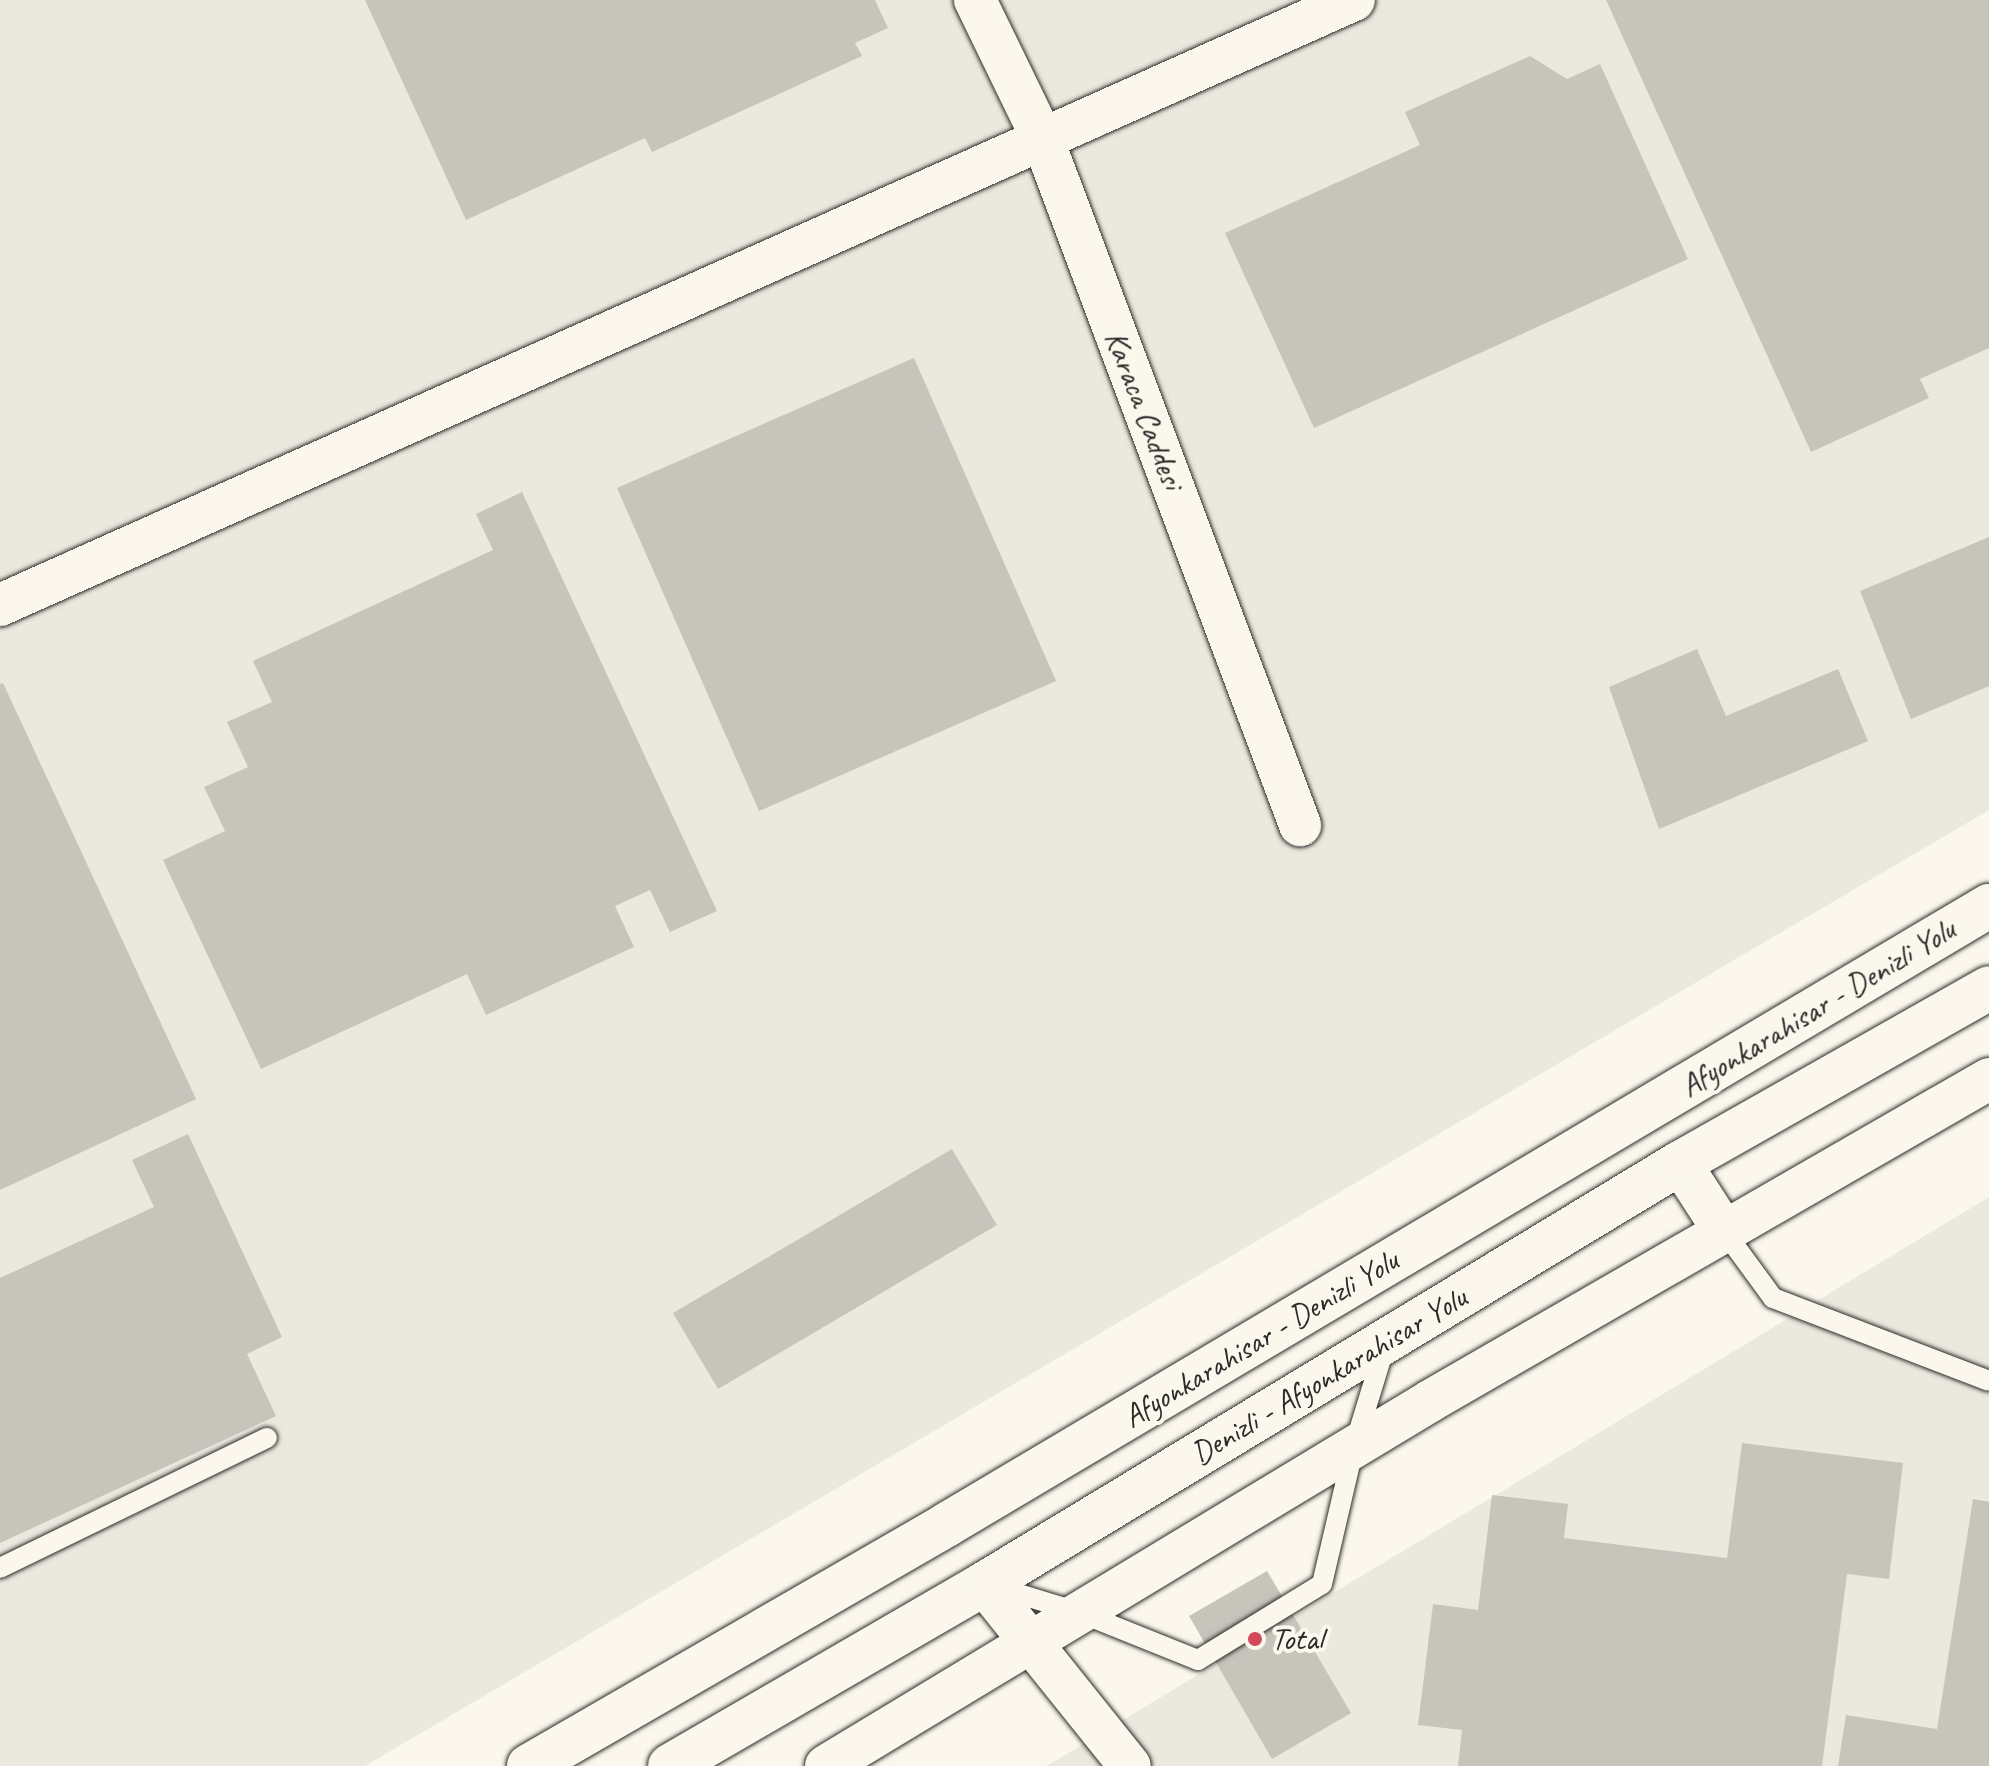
<!DOCTYPE html>
<style>
body{margin:0}
#map{position:relative;width:1989px;height:1766px;overflow:hidden;background:#fbf7ec;font-family:Caveat,sans-serif}
div>[style]{position:absolute}
[style*='--x']{left:calc(var(--x)*1px);top:calc(var(--y)*1px);width:calc(var(--w)*1px);rotate:calc(var(--a)*1deg)}
.built>*{inset:0;background:#ebe8de}
.building>*{inset:0;background:#c7c4bc}
.roads{filter:drop-shadow(0 0 2px #2b2b2b) drop-shadow(0 0 2px #2b2b2b)}
.service>*{height:20px;margin:-10px;padding:0 10px;transform-origin:10px;border-radius:10px;background:#fbf7ec}
.minor>*{height:42px;margin:-21px;padding:0 21px;transform-origin:21px;border-radius:21px;background:#fbf7ec}
.trunk>*{height:44px;margin:-22px;padding:0 22px;transform-origin:22px;border-radius:22px;background:#fbf7ec}
.dots>*{width:22px;height:22px;translate:-50% -50%;box-sizing:border-box;border:4px solid #fbf7ec;border-radius:50%}
span{translate:-50% -50%;white-space:nowrap;text-align:center;line-height:1.15;-webkit-text-stroke:8px #fbf7ec;paint-order:stroke}
.street-label{font-size:32px;color:#2b2b2b}
.poi-label{font-size:32px;color:#2b2b2b}
.left{translate:0 -50%;text-align:left}
</style>
<div id="map">
<div class="built">
<div style="clip-path:polygon(0 0,1989px 0,1989px 810px,365px 1766px,0 1766px)"></div>
<div style="clip-path:polygon(1989px 1197px,1989px 1766px,1047px 1766px)"></div>
</div>
<div class="building">
<div style="clip-path:polygon(365px 0,875px 0,888px 28px,855px 43px,862px 56px,652px 152px,645px 138px,466px 220px)"></div>
<div style="clip-path:polygon(1606px 0,1989px 0,1989px 348px,1920px 379px,1929px 398px,1811px 452px)"></div>
<div style="clip-path:polygon(1530px 56px,1567px 79px,1600px 64px,1688px 259px,1314px 428px,1225px 233px,1420px 145px,1405px 112px)"></div>
<div style="clip-path:polygon(914px 358px,1056px 681px,759px 811px,617px 488px)"></div>
<div style="clip-path:polygon(522px 492px,717px 911px,670px 932px,650px 890px,615px 906px,634px 947px,486px 1015px,467px 974px,261px 1069px,163px 860px,225px 831px,204px 787px,248px 767px,227px 722px,272px 702px,253px 661px,493px 550px,476px 514px)"></div>
<div style="clip-path:polygon(1989px 537px,1989px 686px,1911px 719px,1860px 591px)"></div>
<div style="clip-path:polygon(1697px 649px,1726px 716px,1838px 669px,1868px 741px,1659px 829px,1609px 687px)"></div>
<div style="clip-path:polygon(3px 683px,196px 1099px,0 1190px,0 684px)"></div>
<div style="clip-path:polygon(188px 1134px,282px 1337px,247px 1354px,276px 1416px,0 1543px,0 1278px,154px 1207px,132px 1160px)"></div>
<div style="clip-path:polygon(952px 1149px,997px 1225px,718px 1389px,673px 1313px)"></div>
<div style="clip-path:polygon(1742px 1443px,1903px 1463px,1889px 1579px,1847px 1574px,1822px 1766px,1458px 1766px,1462px 1730px,1418px 1725px,1433px 1604px,1478px 1610px,1492px 1495px,1568px 1504px,1564px 1538px,1727px 1558px)"></div>
<div style="clip-path:polygon(1973px 1499px,1989px 1502px,1989px 1766px,1838px 1766px,1846px 1715px,1937px 1729px)"></div>
<div style="clip-path:polygon(1267px 1571px,1351px 1713px,1272px 1759px,1189px 1616px)"></div>
</div>
<div class="roads">
<div class="service">
<div style="--x:1724;--y:1231;--w:83;--a:53.8"></div>
<div style="--x:1773;--y:1298;--w:231;--a:21"></div>
<div style="--x:0;--y:1568;--w:297;--a:-26"></div>
<div style="--x:996;--y:1587;--w:89;--a:17"></div>
<div style="--x:1081;--y:1613;--w:126;--a:21.9"></div>
<div style="--x:1198;--y:1660;--w:145;--a:-31.5"></div>
<div style="--x:1322;--y:1584;--w:141;--a:-76.9"></div>
<div style="--x:1354;--y:1447;--w:102;--a:-73"></div>
</div>
<div class="minor">
<div style="--x:975;--y:0;--w:156;--a:64.1"></div>
<div style="--x:1043;--y:140;--w:732;--a:69.43"></div>
<div style="--x:0;--y:605;--w:1483;--a:-24.08"></div>
<div style="--x:1680;--y:1163;--w:81;--a:57.1"></div>
<div style="--x:984;--y:1584;--w:233;--a:51.3"></div>
<div style="--x:826;--y:1766;--w:706;--a:-31.14"></div>
<div style="--x:1430;--y:1401;--w:645;--a:-29.94"></div>
</div>
<div class="trunk">
<div style="--x:529;--y:1766;--w:482;--a:-30"></div>
<div style="--x:946;--y:1525;--w:1213;--a:-30.69"></div>
<div style="--x:670;--y:1766;--w:363;--a:-30.1"></div>
<div style="--x:984;--y:1584;--w:813;--a:-31.17"></div>
<div style="--x:1680;--y:1163;--w:355;--a:-29.5"></div>
</div>
</div>
<div class="dots">
<div style="left:1255px;top:1639px;background:#d1495b"></div>
</div>
<div class="street-label">
<span style="left:1144px;top:410px;rotate:69deg">Karaca Caddesi</span>
<span style="left:1818px;top:1008px;rotate:-31deg">Afyonkarahisar - Denizli Yolu</span>
<span style="left:1261px;top:1339px;rotate:-31deg">Afyonkarahisar - Denizli Yolu</span>
<span style="left:1329px;top:1376px;rotate:-31deg">Denizli - Afyonkarahisar Yolu</span>
</div>
<div class="poi-label">
<span class="left" style="left:1271px;top:1639px">Total</span>
</div>
</div>
